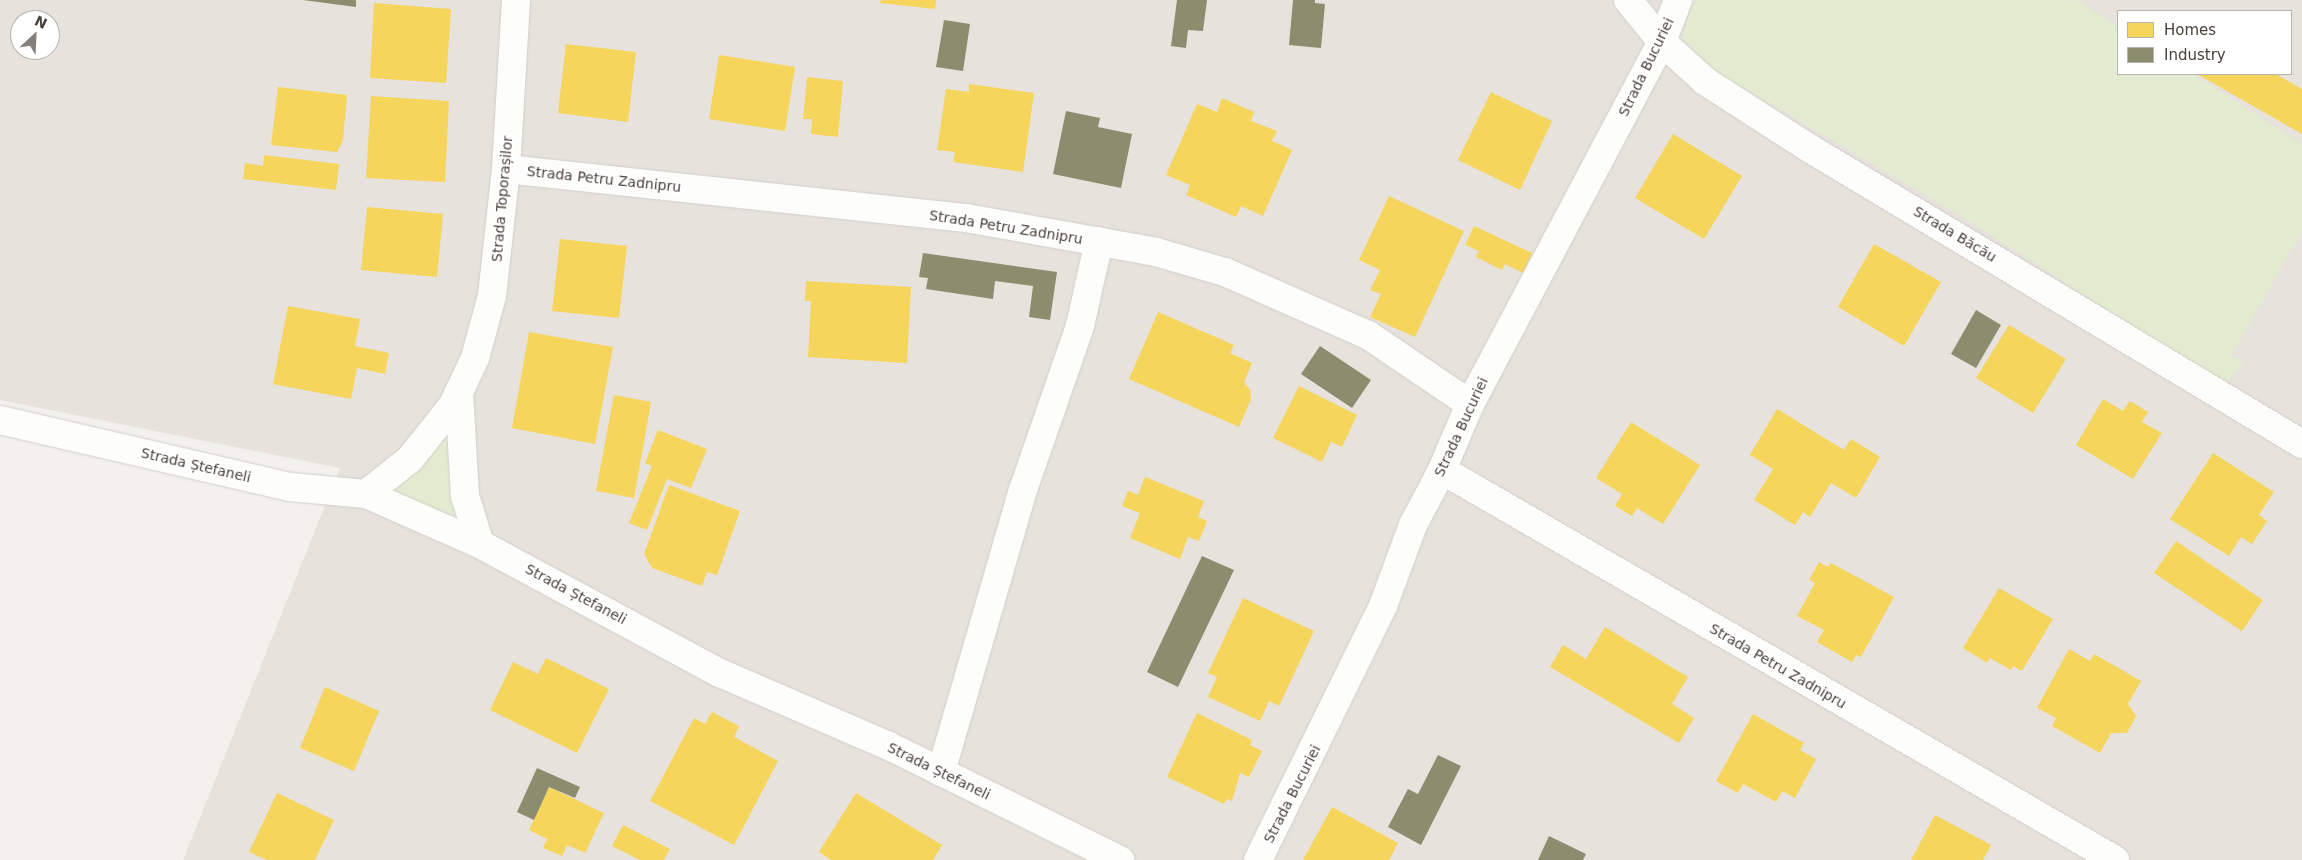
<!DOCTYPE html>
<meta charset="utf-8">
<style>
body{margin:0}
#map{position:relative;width:2302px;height:860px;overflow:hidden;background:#f3f1ee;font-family:"DejaVu Sans",sans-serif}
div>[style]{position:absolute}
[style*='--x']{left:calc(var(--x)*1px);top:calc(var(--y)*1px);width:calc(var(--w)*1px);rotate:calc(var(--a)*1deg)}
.residential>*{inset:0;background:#e7e2dc}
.green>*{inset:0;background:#e3ebd0}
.homes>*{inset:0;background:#f6d55c}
.industry>*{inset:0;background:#8c8c6e}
.roads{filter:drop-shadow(0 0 1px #d1cfcc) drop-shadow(0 0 1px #d1cfcc)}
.minor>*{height:28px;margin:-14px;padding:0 14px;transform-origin:14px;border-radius:14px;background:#fdfdfc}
span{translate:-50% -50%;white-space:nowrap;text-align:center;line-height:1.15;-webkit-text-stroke:5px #fff;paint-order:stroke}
.street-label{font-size:14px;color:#49413a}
.legend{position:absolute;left:2117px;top:10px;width:175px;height:65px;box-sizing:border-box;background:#fff;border:1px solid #b6b3b0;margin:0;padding:6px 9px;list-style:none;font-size:15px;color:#49413a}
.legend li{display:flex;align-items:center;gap:10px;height:25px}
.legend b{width:25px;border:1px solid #b6b3b0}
.north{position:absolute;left:10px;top:10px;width:50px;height:50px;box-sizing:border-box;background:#fff;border:1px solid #b6b3b0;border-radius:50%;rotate:25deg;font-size:14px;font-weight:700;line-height:20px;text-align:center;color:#49413a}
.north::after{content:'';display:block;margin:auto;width:18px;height:22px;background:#847f79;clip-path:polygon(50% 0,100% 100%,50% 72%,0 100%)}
</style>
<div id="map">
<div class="residential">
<div style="clip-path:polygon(evenodd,0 0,2302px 0,2302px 860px,183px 860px,340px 468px,0 400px,0 0,2118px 11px,2291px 11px,2291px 74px,2118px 74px,2118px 11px,0 0,20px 20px,50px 20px,50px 50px,20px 50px,20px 20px)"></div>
</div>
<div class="green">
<div style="clip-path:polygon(1693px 0,2076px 0,2118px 26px,2118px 74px,2193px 74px,2302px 144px,2302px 231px,2231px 356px,2244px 362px,2227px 383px,2164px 346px,1966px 219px,1717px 72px,1681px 39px)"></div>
<div style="clip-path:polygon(448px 433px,465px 523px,393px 495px,389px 485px)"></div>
</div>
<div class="homes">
<div style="clip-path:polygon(881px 0,936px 0,935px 9px,880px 3px)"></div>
<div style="clip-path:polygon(374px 3px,451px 9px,446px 83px,370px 78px)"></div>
<div style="clip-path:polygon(566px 44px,636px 52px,628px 122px,558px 113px)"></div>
<div style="clip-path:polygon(719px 55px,795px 67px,785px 131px,709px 119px)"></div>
<div style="clip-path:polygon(2197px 74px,2276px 74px,2302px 89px,2302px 134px)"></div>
<div style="clip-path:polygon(807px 77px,843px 81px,838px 137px,811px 134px,812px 119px,803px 119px)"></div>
<div style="clip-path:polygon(969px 84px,1034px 93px,1023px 172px,953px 162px,955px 152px,937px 150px,946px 89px,969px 92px)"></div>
<div style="clip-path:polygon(278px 87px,347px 95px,343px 140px,337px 152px,271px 145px)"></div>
<div style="clip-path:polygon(1491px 92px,1552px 121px,1520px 190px,1458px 160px)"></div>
<div style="clip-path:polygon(371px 96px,449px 101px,445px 182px,366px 178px)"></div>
<div style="clip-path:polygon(1222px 98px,1254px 112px,1251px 121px,1277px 131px,1272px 141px,1292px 150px,1263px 216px,1241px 206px,1236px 217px,1186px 195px,1190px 185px,1166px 175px,1197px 104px,1217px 112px)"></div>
<div style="clip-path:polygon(1673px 134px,1742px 176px,1704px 239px,1635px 198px)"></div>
<div style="clip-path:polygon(264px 155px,339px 164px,336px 190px,243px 179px,245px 163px,263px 166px)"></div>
<div style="clip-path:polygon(1389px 196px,1464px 231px,1415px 337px,1370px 317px,1381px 294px,1370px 290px,1380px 270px,1359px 260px)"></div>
<div style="clip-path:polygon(367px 207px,443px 214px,437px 277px,361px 270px)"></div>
<div style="clip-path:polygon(1474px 226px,1532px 253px,1523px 273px,1505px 264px,1502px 270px,1476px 257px,1479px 251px,1465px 245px)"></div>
<div style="clip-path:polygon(560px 239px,627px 246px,619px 318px,552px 311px)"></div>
<div style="clip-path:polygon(1874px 244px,1941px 282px,1904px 346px,1838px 307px)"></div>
<div style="clip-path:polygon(806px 281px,911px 287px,907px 363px,808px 357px,811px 301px,805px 301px)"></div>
<div style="clip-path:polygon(288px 306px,360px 319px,355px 346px,389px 353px,385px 374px,357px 368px,351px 399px,273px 384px)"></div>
<div style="clip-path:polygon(1158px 312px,1234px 345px,1230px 353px,1252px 363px,1244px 382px,1250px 390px,1251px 399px,1239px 427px,1129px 379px)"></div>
<div style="clip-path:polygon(2009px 325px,2066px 359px,2033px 413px,1976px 378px)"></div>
<div style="clip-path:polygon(529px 332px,613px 347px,595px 444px,512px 428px)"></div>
<div style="clip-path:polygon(1299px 386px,1357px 415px,1342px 447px,1331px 442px,1322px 462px,1273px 438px)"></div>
<div style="clip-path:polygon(614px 395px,651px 402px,634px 498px,596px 491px)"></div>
<div style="clip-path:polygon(2103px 399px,2123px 411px,2130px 401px,2148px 412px,2142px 422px,2162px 433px,2133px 479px,2076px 445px)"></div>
<div style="clip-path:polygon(1777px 409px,1844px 450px,1851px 439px,1880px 457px,1856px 498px,1831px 483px,1810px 517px,1803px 512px,1795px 525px,1754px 500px,1773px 469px,1750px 455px)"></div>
<div style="clip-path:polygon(1631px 422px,1700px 465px,1663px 524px,1637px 508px,1632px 516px,1615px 506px,1622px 494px,1596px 478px)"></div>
<div style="clip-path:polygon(658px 430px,707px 449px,691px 488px,667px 479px,647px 530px,629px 523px,652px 466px,645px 463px)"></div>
<div style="clip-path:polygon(2213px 453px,2274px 492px,2259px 515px,2267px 521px,2252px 544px,2241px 537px,2229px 556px,2170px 519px)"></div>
<div style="clip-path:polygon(1145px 477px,1204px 501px,1198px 517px,1207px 521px,1199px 541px,1188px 537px,1180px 559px,1130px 538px,1140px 513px,1122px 506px,1128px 491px,1138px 495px)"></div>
<div style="clip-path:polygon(669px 485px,740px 511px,717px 575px,707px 572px,702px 586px,652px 568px,644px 554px)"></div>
<div style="clip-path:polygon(2176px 541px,2263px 600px,2242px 631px,2154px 573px)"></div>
<div style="clip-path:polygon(1819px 562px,1828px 567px,1831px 563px,1894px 597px,1861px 657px,1856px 655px,1852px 662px,1817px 642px,1824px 630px,1797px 616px,1815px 583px,1809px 580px)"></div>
<div style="clip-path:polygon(1999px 588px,2053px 619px,2022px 671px,2013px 666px,2011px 670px,1990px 658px,1987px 663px,1963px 648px)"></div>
<div style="clip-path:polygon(1243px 598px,1314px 631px,1279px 706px,1269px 701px,1260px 721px,1208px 697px,1217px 677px,1208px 673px)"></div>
<div style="clip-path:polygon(1605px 627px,1688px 677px,1672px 704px,1694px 718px,1679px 743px,1550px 667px,1563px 645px,1586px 659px)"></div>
<div style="clip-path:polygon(2069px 649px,2090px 661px,2094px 654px,2141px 681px,2128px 704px,2136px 716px,2127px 733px,2111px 733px,2100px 753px,2052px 726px,2056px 718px,2037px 708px)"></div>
<div style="clip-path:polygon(546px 658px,609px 689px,577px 753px,490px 710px,513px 662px,538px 674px)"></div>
<div style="clip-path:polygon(325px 687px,379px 711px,354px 771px,300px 748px)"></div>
<div style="clip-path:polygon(712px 712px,739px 726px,734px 737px,778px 761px,734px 845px,650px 801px,694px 718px,705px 724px)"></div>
<div style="clip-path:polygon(1197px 713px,1252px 740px,1250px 745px,1262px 751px,1249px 777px,1240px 773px,1232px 801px,1227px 799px,1224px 804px,1167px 777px)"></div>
<div style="clip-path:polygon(1753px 714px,1804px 743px,1800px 750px,1816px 759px,1795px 798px,1782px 791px,1776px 802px,1743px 784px,1738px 793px,1716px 781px)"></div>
<div style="clip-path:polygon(549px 787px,604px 813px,585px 853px,567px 845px,562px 856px,543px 848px,547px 839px,529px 830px)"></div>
<div style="clip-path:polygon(277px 793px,334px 820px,315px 860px,267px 860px,249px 852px)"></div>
<div style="clip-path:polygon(856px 793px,942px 845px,933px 860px,831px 860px,819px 852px)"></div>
<div style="clip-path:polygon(1332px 807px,1398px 843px,1389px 860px,1303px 860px)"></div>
<div style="clip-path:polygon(1935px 815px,1991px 845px,1983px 860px,1911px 860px)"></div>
<div style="clip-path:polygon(623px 825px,670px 849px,664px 860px,640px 860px,612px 846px)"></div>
</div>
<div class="industry">
<div style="clip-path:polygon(303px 0,356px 0,356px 7px)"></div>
<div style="clip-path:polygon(1177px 0,1207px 0,1203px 31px,1188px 30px,1186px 48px,1171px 46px)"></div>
<div style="clip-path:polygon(1293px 0,1315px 0,1315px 3px,1325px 4px,1321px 48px,1289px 45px)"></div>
<div style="clip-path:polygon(944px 20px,970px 24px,963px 71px,936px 67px)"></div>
<div style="clip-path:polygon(1066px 111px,1100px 118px,1098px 127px,1132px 134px,1121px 188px,1053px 174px)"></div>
<div style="clip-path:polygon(923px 253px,1057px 272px,1050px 320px,1029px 317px,1033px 286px,995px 281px,993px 299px,926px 289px,928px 278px,919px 277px)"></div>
<div style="clip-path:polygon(1976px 310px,2001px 325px,1976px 368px,1951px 354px)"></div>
<div style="clip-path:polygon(1320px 346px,1371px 380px,1352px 408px,1301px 374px)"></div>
<div style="clip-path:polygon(1202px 556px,1234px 570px,1178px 687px,1147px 672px)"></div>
<div style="clip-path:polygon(1438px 755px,1461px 766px,1421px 845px,1388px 827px,1408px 789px,1418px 794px)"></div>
<div style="clip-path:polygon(537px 768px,580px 787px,575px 798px,549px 787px,534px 820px,517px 812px)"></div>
<div style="clip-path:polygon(1549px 836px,1586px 854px,1583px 860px,1538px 860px)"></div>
</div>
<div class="roads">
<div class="minor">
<div style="--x:1628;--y:0;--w:54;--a:51"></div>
<div style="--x:1662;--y:42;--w:58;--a:42.2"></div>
<div style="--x:1705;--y:81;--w:124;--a:32.8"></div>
<div style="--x:1809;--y:148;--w:575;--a:30.98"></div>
<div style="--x:506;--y:169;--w:463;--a:6.1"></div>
<div style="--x:966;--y:218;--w:193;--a:10.1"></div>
<div style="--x:1156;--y:252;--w:72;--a:16.2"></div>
<div style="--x:1225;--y:272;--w:156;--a:23.8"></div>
<div style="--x:1368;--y:335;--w:123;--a:34.1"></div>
<div style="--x:459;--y:392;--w:104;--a:86.7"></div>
<div style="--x:465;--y:496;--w:50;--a:72.6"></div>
<div style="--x:0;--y:420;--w:298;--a:13"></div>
<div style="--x:290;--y:487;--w:76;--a:5.3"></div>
<div style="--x:366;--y:494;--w:124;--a:23.7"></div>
<div style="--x:480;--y:544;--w:272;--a:28.3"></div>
<div style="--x:720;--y:673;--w:184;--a:23.4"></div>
<div style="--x:889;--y:746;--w:258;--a:26.3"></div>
<div style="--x:1442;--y:470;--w:778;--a:30.09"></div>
<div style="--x:366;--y:494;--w:56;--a:-38.5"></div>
<div style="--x:410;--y:459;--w:69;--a:-51.5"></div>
<div style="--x:453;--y:405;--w:52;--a:-64.9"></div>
<div style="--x:475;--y:358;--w:64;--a:-74.7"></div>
<div style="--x:492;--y:296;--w:128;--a:-83.7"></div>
<div style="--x:506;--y:169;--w:169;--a:-86.6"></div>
<div style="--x:941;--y:772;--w:294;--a:-73.8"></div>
<div style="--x:1023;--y:490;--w:174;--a:-70.8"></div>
<div style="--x:1080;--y:326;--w:87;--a:-77.4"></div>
<div style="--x:1258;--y:860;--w:283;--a:-63.8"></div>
<div style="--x:1383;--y:606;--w:86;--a:-69.7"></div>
<div style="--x:1413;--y:525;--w:62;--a:-62.2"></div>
<div style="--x:1442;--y:470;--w:72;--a:-67"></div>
<div style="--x:1470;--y:404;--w:410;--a:-62.1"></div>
<div style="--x:1662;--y:42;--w:45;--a:-69.1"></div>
</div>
</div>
<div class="street-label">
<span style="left:1646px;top:67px;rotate:-64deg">Strada Bucuriei</span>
<span style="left:604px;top:179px;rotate:6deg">Strada Petru Zadnipru</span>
<span style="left:502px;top:199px;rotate:-85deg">Strada Toporașilor</span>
<span style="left:1006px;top:227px;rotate:9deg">Strada Petru Zadnipru</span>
<span style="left:1955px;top:234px;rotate:31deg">Strada Băcău</span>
<span style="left:1461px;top:427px;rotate:-65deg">Strada Bucuriei</span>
<span style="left:196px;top:465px;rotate:13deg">Strada Ștefaneli</span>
<span style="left:576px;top:594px;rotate:28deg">Strada Ștefaneli</span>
<span style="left:1778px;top:666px;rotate:30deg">Strada Petru Zadnipru</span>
<span style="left:939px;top:771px;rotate:26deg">Strada Ștefaneli</span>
<span style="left:1292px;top:794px;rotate:-63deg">Strada Bucuriei</span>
</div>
<ul class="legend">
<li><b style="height:14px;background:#f6d55c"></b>Homes</li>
<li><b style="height:14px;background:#8c8c6e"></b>Industry</li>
</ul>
<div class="north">N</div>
</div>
